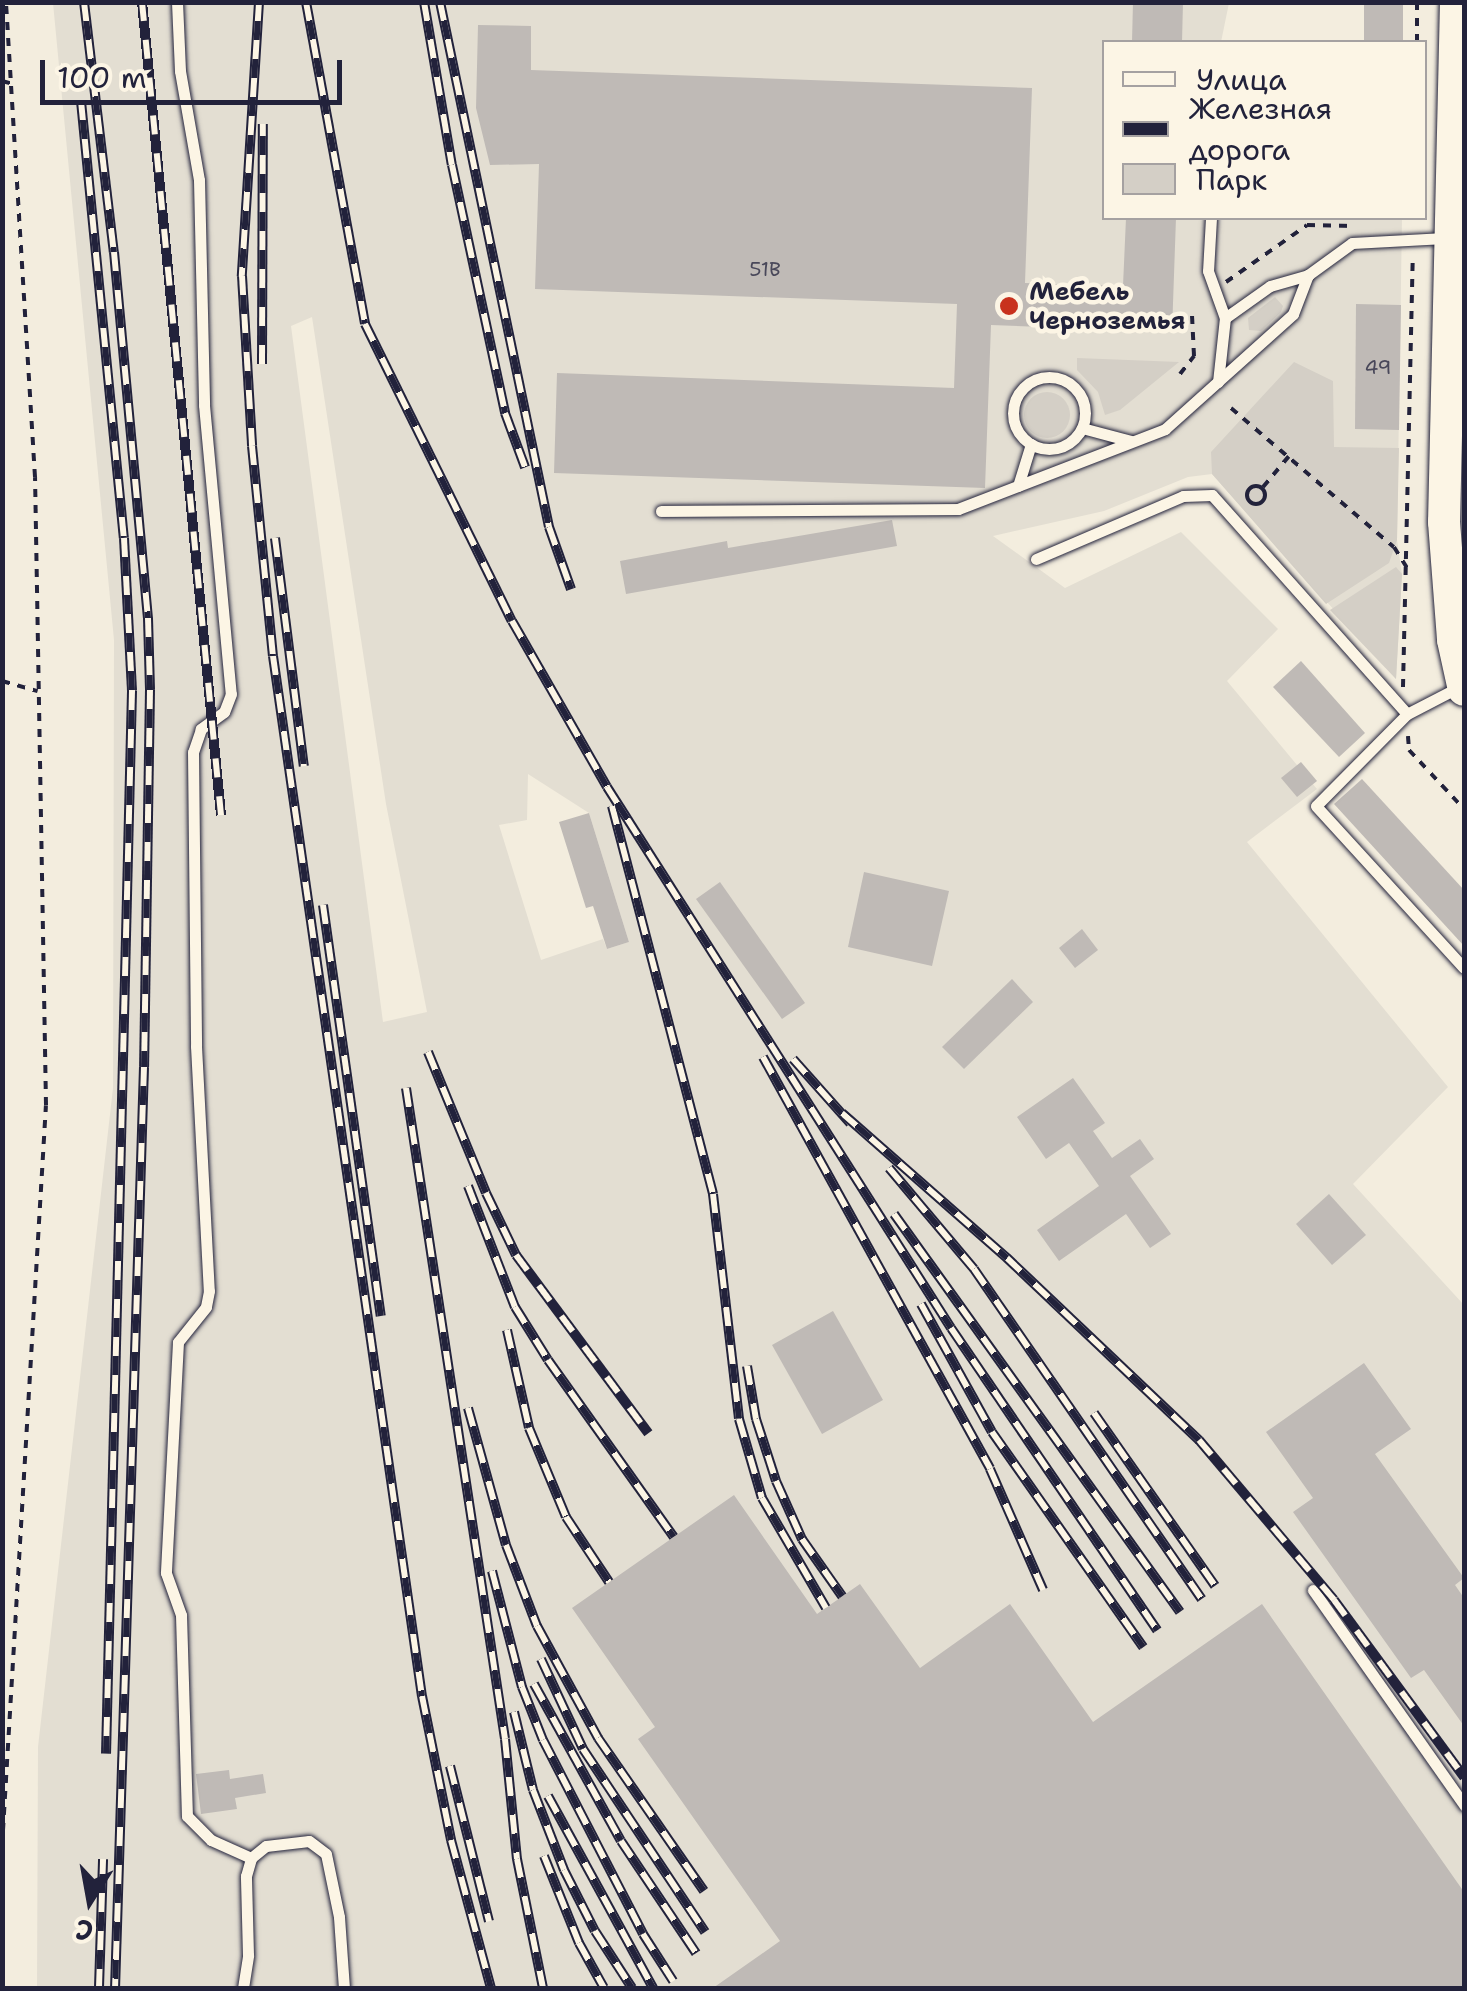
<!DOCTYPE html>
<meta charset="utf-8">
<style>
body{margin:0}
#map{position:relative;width:1467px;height:1991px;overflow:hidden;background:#f3edde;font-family:"Shantell Sans",sans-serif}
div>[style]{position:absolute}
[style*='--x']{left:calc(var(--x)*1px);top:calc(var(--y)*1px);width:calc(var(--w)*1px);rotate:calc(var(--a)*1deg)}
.built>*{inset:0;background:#e3ded2}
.green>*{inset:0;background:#d4cfc6}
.round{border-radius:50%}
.building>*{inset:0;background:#bfbab6}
.path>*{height:4px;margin-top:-2px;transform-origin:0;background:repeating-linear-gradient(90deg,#22223b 0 8px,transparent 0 16px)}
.path>.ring{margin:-2px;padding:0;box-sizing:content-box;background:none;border:4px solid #22223b;border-radius:50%}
.roads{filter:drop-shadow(0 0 2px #22223b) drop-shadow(0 0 2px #22223b)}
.lane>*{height:11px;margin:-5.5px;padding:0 5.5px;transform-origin:5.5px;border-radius:5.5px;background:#fcf5e5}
.lane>.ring{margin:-5.5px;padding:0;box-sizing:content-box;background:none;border:11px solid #fcf5e5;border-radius:50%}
.secondary>*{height:32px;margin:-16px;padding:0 16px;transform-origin:16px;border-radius:16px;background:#fcf5e5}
.rail>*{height:10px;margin-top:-5px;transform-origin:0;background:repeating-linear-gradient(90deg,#fcf5e5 0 19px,#22223b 0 38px);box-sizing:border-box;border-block:2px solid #22223b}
.dots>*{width:28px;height:28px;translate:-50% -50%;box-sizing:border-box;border:5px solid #fcf5e5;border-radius:50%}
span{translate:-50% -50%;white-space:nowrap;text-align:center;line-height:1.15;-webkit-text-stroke:9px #fcf5e5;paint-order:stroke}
.number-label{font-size:20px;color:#49485a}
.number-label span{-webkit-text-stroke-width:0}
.poi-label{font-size:25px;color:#22223b;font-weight:700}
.left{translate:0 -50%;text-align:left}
.frame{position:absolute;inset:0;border:5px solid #22223b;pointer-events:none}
.legend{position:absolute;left:1102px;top:40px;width:325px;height:180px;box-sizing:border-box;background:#fcf5e5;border:2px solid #a5a1a1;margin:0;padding:12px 18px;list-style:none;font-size:30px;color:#22223b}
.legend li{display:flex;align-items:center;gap:20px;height:50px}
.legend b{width:50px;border:2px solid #a5a1a1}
.north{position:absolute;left:40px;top:1851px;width:100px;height:100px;-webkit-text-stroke:8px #fcf5e5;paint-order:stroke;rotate:191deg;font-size:28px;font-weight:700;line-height:40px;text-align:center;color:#22223b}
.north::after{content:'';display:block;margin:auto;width:35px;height:45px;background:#22223b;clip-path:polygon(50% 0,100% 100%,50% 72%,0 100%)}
.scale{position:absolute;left:40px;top:60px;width:302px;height:45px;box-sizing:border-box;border:5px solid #22223b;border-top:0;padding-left:12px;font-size:30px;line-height:35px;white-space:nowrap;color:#22223b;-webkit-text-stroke:8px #fcf5e5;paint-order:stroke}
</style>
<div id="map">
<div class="built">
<div style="clip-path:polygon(evenodd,53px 3px,1229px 3px,1221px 42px,1104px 42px,1104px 218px,1402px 218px,1397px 540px,1402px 574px,1396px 679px,1212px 474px,1188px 477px,1104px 511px,993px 536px,1065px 588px,1181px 532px,1278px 629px,1227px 681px,1317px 789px,1247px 842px,1448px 1087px,1353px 1184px,1464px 1305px,1464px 1988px,37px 1988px,38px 1747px,113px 1088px,114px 640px,53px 3px,312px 317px,386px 804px,427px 1012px,383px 1022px,291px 326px,312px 317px,53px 3px,528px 774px,589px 813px,629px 942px,607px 949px,603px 939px,541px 960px,499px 825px,527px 820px,528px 774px)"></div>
</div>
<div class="green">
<div style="clip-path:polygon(1275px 297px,1283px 306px,1281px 312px,1261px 331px,1249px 330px,1248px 318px)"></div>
<div style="clip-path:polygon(1077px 358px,1179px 362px,1120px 410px,1105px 415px,1098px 392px,1077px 370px)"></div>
<div style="clip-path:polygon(1294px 362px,1333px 381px,1334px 447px,1399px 448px,1397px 540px,1389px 563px,1326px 604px,1212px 474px,1211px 452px)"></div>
<div class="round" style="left:1024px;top:392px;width:46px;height:46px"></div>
<div style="clip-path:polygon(1396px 567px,1402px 574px,1396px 679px,1330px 610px)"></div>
</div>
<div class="building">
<div style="clip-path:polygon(1133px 2px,1183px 2px,1182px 42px,1132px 42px)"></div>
<div style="clip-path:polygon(1364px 2px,1403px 2px,1403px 42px,1364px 42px)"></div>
<div style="clip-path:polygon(478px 25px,531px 26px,531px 70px,1032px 88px,1025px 283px,1123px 286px,1126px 218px,1176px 218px,1172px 332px,991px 325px,985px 488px,554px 473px,557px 373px,954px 388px,957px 304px,535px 289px,539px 164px,490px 165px,476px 108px)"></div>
<div style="clip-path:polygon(1356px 304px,1401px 305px,1399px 430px,1355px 429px)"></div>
<div style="clip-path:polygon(892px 520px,897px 546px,626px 594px,620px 561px,727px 541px,728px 548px)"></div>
<div style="clip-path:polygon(1301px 661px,1365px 733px,1339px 757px,1273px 687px)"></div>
<div style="clip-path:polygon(1301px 762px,1317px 781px,1297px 797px,1281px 778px)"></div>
<div style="clip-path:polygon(1362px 779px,1464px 890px,1464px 946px,1334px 804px)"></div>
<div style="clip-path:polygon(589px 813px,629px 942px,607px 949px,593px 906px,586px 908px,559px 822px)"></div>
<div style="clip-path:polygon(864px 872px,949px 891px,932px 966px,848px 947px)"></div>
<div style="clip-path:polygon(720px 882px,805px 1003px,782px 1019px,696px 899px)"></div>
<div style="clip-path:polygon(1082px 929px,1098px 950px,1075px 968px,1059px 948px)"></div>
<div style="clip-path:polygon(1012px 979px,1033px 1002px,964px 1069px,942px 1047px)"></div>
<div style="clip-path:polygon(1073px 1078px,1105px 1123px,1093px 1131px,1112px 1158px,1140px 1139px,1154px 1159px,1130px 1176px,1171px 1234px,1150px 1248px,1126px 1214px,1059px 1261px,1037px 1230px,1099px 1186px,1069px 1143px,1046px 1159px,1017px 1117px)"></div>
<div style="clip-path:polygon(1329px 1194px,1366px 1235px,1332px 1265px,1296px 1224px)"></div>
<div style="clip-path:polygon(833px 1311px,883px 1400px,822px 1434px,772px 1345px)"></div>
<div style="clip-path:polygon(1364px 1363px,1411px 1429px,1375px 1454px,1464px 1578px,1455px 1585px,1464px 1598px,1464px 1726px,1424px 1670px,1411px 1678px,1293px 1512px,1313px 1498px,1266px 1432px)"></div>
<div style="clip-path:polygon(734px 1495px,817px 1614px,860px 1584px,920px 1668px,1010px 1604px,1093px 1722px,1262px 1604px,1464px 1892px,1464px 1988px,713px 1988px,780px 1941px,638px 1739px,655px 1727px,572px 1608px)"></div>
<div style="clip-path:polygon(229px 1770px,230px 1779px,263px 1774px,266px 1793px,235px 1798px,237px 1809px,201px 1814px,196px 1774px)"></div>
</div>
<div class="path">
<div style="--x:1417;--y:42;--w:40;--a:-90"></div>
<div style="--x:2;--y:81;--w:11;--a:15"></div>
<div style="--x:1226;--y:282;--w:99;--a:-35.1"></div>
<div style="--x:1307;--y:225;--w:47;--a:1.2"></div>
<div style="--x:1180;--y:374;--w:23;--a:-52"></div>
<div style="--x:1194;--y:356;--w:41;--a:-92.8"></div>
<div style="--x:1231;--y:408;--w:214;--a:40.5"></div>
<div style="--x:1394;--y:547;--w:26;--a:58"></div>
<div class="ring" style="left:1247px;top:486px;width:14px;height:14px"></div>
<div style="--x:1263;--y:487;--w:40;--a:-50"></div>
<div style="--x:2;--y:681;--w:37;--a:16"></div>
<div style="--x:1403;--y:687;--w:431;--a:-88.7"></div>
<div style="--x:1408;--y:736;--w:14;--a:86"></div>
<div style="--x:1409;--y:750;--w:81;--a:47"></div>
<div style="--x:2;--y:1847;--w:743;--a:-86.61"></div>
<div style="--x:46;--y:1105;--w:628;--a:-91"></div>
<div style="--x:35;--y:477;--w:476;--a:-93.5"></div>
</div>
<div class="roads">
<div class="lane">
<div style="--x:177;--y:2;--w:69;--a:87.5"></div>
<div style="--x:180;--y:71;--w:111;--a:80.1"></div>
<div style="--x:199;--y:180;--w:225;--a:88.7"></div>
<div style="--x:204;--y:405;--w:290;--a:84.7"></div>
<div style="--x:231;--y:694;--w:19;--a:111"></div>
<div style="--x:224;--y:712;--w:29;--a:144"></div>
<div style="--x:201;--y:729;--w:24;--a:109"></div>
<div style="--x:193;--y:752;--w:294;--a:89.4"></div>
<div style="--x:196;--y:1046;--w:245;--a:87"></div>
<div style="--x:209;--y:1291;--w:16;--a:101"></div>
<div style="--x:206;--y:1307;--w:45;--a:128.7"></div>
<div style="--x:178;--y:1342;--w:231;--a:93"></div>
<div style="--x:166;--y:1573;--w:45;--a:70.3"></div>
<div style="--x:181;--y:1615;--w:201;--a:88.3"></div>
<div style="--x:187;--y:1816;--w:34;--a:45"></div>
<div style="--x:211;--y:1840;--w:44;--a:24.2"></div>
<div style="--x:1211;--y:218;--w:53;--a:93.2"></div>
<div style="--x:1208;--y:271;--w:50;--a:70.1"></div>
<div style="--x:1225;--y:318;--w:55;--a:-35.4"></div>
<div style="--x:1270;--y:286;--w:40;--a:-16"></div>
<div class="ring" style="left:1013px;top:377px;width:61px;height:61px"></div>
<div style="--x:1218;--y:382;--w:64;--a:-83.8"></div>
<div style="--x:1082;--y:428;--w:51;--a:14.9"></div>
<div style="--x:1018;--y:486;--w:44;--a:-72.8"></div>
<div style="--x:661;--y:511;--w:297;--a:-0.4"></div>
<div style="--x:958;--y:509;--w:222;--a:-21.1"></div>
<div style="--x:1165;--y:429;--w:172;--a:-41.9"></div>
<div style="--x:1293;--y:314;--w:42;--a:-69"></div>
<div style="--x:1308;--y:275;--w:54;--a:-36"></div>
<div style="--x:1352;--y:243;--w:93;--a:-3.1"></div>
<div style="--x:1036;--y:559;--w:160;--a:-23.2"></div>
<div style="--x:1183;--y:496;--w:29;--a:-2"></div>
<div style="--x:1212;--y:495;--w:293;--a:48.3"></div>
<div style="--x:1407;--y:714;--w:59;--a:-27.4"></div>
<div style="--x:1407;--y:714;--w:129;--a:134.7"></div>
<div style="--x:1316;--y:806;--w:219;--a:47.6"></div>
<div style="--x:1313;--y:1590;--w:263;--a:54.9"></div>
<div style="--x:243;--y:1988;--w:33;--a:-81"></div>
<div style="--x:248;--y:1955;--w:79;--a:-91.5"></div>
<div style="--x:246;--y:1876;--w:19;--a:-74"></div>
<div style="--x:251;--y:1858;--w:19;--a:-39"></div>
<div style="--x:266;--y:1846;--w:43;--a:-6.6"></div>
<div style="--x:309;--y:1841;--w:21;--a:37"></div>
<div style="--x:326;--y:1854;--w:64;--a:78.3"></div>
<div style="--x:339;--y:1917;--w:71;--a:86"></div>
</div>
<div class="secondary">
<div style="--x:1456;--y:2;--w:520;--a:91.32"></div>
<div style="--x:1444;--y:522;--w:118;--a:85.6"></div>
<div style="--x:1453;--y:640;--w:51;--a:77.6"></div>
</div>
</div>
<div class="rail">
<div style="--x:84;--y:2;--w:252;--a:83.2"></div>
<div style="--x:114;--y:252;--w:368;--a:84.7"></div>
<div style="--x:148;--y:618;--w:72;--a:88.4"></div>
<div style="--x:150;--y:690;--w:377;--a:90.9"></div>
<div style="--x:144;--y:1067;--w:921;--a:91.8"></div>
<div style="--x:142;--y:2;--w:817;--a:84.45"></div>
<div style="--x:259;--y:2;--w:275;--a:93.6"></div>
<div style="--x:242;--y:276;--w:170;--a:86.6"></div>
<div style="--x:252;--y:446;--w:211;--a:84.3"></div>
<div style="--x:273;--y:656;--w:1051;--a:81.85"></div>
<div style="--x:422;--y:1696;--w:147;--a:78.6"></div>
<div style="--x:451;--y:1840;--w:153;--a:74.9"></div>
<div style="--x:306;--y:2;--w:327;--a:79.6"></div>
<div style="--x:365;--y:324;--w:331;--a:63.7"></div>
<div style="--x:512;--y:621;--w:191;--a:60.2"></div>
<div style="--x:607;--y:787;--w:641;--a:57.55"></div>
<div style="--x:951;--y:1328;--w:366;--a:55.7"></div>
<div style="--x:424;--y:2;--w:165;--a:80.3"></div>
<div style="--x:452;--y:165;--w:254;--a:77.9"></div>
<div style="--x:505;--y:413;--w:58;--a:69.7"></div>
<div style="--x:440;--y:2;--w:536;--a:78.27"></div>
<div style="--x:549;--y:527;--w:66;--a:70.5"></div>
<div style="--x:81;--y:101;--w:439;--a:84.4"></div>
<div style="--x:124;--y:538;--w:153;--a:87"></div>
<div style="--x:132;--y:691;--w:1063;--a:91.4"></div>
<div style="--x:262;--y:364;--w:240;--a:-89.8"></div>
<div style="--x:275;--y:538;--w:230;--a:82.8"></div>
<div style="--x:612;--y:806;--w:401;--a:75.4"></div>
<div style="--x:713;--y:1194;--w:226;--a:83.4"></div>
<div style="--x:739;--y:1419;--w:82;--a:73.8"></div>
<div style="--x:762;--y:1498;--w:127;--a:59.8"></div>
<div style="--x:323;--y:905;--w:415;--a:82"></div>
<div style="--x:428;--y:1052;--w:152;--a:67.6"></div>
<div style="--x:486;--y:1193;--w:69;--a:64.2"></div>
<div style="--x:516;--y:1255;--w:222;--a:53.4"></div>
<div style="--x:763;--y:1057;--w:470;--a:61.1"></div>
<div style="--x:990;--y:1469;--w:132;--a:66.3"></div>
<div style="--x:793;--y:1059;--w:86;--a:48.3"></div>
<div style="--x:406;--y:1088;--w:658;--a:81.35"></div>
<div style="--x:505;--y:1739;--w:121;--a:84.3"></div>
<div style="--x:517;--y:1859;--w:132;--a:78.6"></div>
<div style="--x:842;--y:1113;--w:220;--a:41.3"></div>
<div style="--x:1007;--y:1258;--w:265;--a:43.5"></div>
<div style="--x:1199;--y:1440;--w:209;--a:49.8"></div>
<div style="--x:1334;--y:1600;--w:220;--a:53.7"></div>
<div style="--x:889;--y:1168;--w:132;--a:49.9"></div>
<div style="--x:974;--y:1269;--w:401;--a:55.4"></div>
<div style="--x:468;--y:1186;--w:130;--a:68.8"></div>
<div style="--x:515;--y:1307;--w:62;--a:58.1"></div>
<div style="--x:548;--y:1360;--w:217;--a:54.6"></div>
<div style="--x:894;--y:1214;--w:490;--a:54.3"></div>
<div style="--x:921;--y:1304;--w:146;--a:61"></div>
<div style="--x:992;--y:1432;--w:263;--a:54.9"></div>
<div style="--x:507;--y:1330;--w:100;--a:77.3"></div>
<div style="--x:529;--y:1428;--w:96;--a:67.4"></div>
<div style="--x:566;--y:1517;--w:78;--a:56.5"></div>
<div style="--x:747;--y:1366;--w:54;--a:80.4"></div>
<div style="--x:756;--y:1419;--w:65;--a:72.1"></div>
<div style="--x:776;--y:1481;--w:64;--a:65.9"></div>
<div style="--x:802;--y:1539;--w:70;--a:54.9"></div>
<div style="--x:468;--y:1408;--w:142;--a:74.5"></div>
<div style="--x:506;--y:1545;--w:87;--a:69.1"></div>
<div style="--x:537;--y:1626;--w:128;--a:61.4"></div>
<div style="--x:598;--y:1738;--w:186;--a:55.3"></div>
<div style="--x:1094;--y:1413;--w:211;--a:55"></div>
<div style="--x:492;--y:1571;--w:120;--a:75.5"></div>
<div style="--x:522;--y:1687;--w:57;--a:68.4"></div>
<div style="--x:543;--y:1740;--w:218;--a:62.7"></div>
<div style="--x:643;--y:1934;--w:56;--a:57.4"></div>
<div style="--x:541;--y:1659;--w:99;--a:65"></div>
<div style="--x:583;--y:1749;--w:220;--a:56.3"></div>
<div style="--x:534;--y:1684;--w:179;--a:61"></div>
<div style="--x:621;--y:1841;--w:135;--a:56.2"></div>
<div style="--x:514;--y:1712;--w:80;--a:76.3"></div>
<div style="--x:533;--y:1790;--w:86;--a:68.8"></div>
<div style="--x:564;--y:1870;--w:68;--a:63.1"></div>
<div style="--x:595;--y:1931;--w:68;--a:57"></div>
<div style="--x:450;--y:1766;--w:160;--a:75.9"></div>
<div style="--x:548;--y:1796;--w:219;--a:61.3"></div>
<div style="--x:544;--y:1856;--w:94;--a:68.1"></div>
<div style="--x:579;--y:1943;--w:51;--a:60.9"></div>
<div style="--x:99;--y:1988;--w:129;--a:-88.2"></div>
</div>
<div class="dots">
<div style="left:1009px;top:306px;background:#c8321e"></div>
</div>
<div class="number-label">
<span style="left:765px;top:269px">51В</span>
<span style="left:1378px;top:367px">49</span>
</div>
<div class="poi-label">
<span class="left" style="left:1029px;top:306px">Мебель<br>Черноземья</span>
</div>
<div class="frame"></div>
<ul class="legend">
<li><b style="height:12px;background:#fcf5e5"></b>Улица</li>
<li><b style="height:12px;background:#22223b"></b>Железная дорога</li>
<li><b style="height:28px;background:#d4cfc6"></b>Парк</li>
</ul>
<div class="north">С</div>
<div class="scale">100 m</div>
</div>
